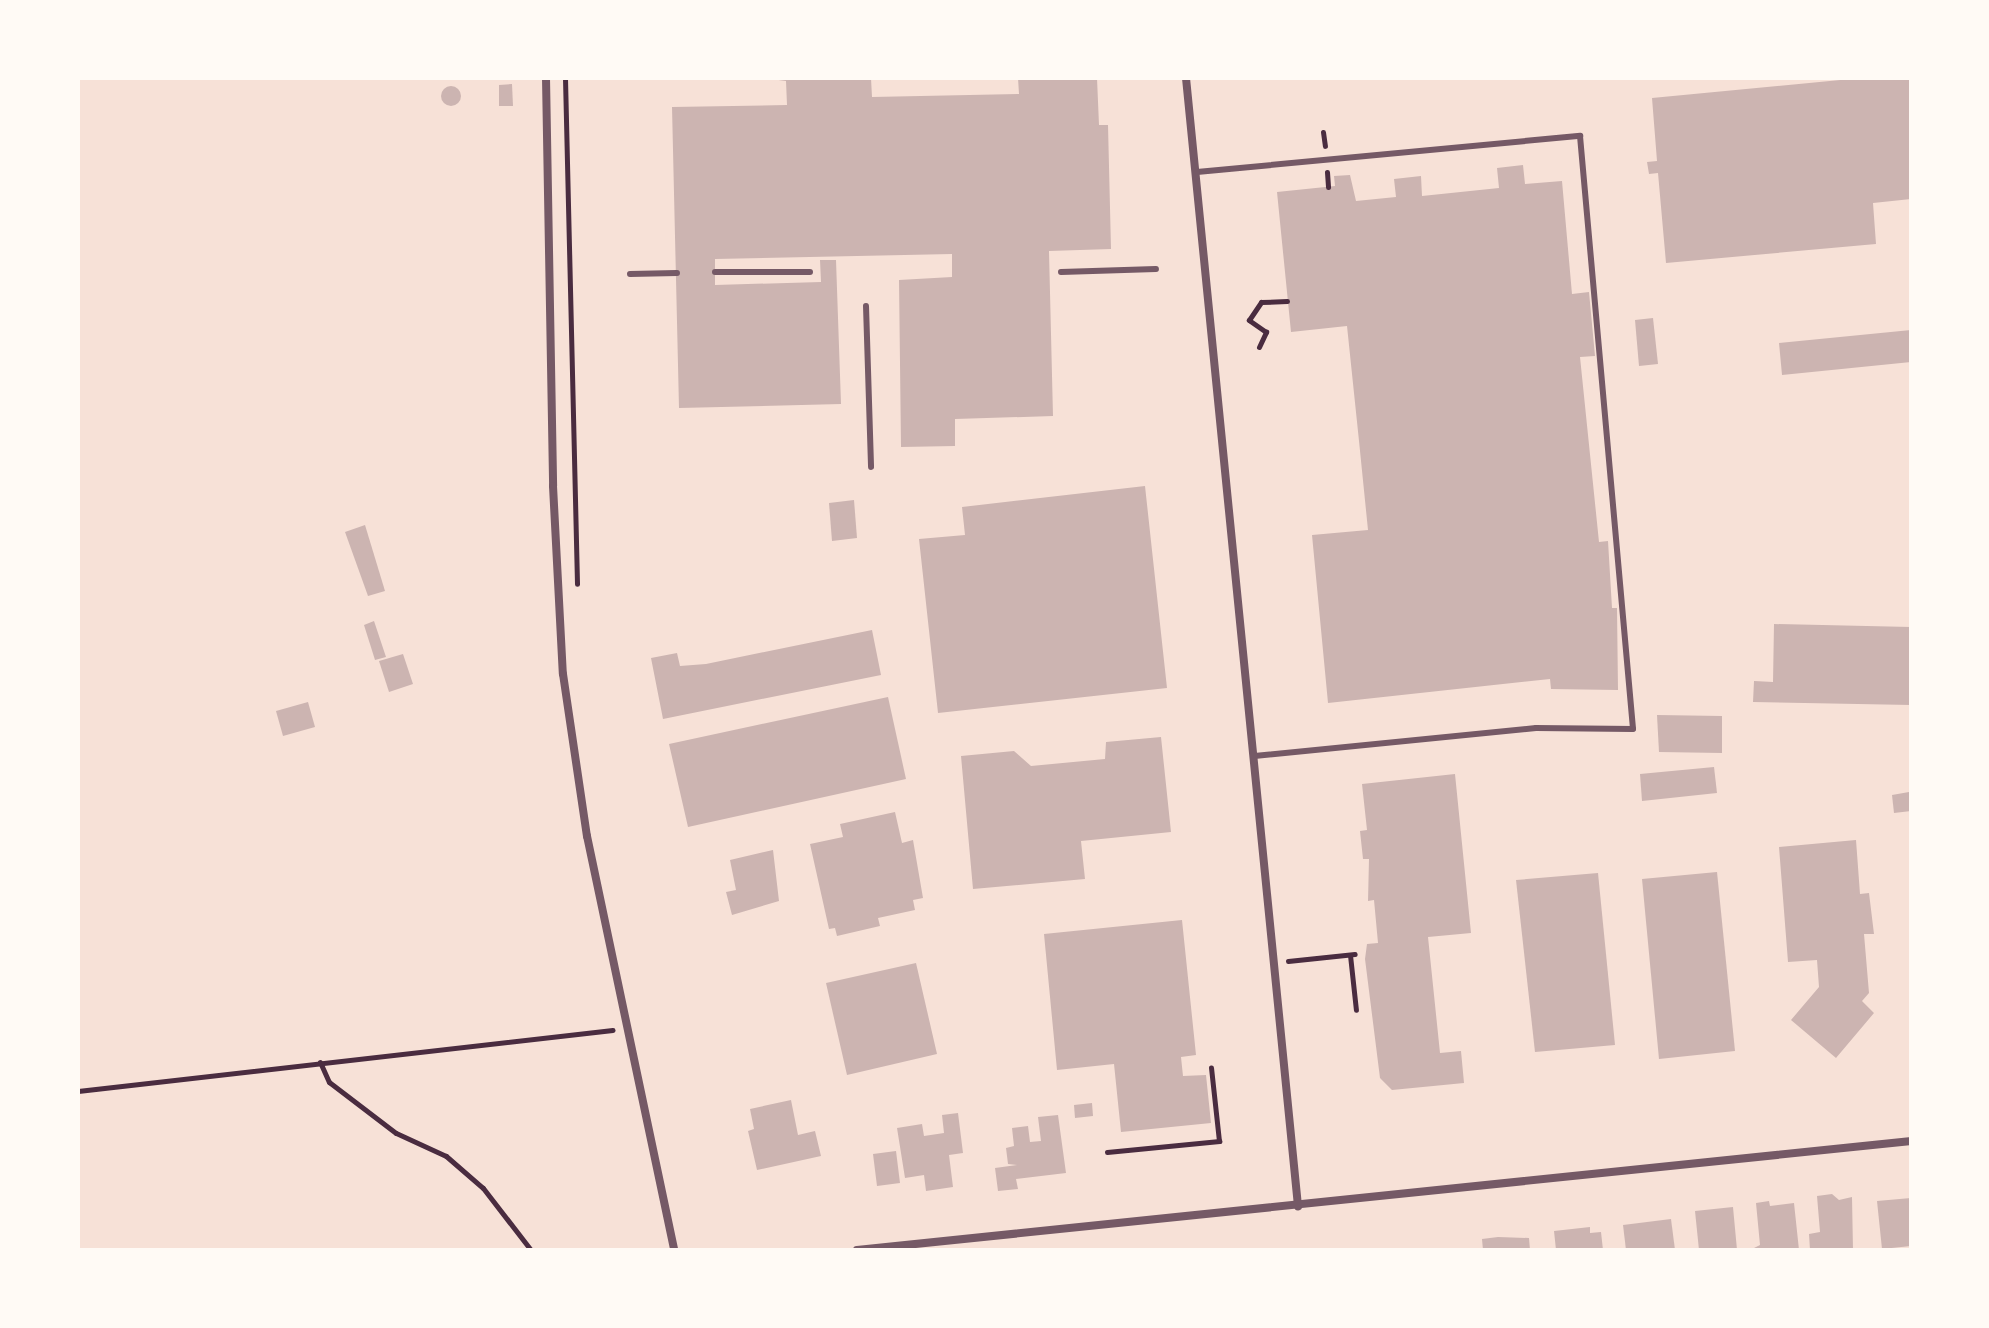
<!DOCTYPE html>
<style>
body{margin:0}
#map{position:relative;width:1989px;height:1328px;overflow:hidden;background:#f7e1d7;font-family:"Space Grotesk",sans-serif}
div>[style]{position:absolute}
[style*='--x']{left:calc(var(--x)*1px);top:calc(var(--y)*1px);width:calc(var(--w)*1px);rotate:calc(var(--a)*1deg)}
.building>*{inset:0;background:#ccb4b1}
.round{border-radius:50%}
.path>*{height:5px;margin:-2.5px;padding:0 2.5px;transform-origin:2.5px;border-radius:2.5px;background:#4a2c40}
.service>*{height:6px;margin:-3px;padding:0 3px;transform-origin:3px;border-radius:3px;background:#755966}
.minor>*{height:8px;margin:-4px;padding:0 4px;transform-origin:4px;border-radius:4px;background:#755966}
span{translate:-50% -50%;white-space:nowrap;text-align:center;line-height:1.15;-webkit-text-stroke:8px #fffaf5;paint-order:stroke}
.frame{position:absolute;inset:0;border:80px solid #fffaf5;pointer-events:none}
</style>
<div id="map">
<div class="building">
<div style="clip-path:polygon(763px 78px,871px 78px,872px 97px,1019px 94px,1018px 78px,1097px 78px,1099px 125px,1108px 125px,1111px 249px,1049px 251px,1053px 416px,955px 419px,955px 446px,901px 447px,899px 280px,952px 277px,952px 254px,715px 259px,715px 285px,821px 282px,820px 260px,836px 260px,841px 404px,679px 408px,672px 107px,787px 105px,786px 81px)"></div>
<div style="clip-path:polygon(1861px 78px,1911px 78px,1911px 199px,1873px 203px,1876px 244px,1666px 263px,1658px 173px,1649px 174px,1647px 162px,1657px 161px,1652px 98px)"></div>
<div style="clip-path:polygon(512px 84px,513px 106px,499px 106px,499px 85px)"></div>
<div class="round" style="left:441px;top:86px;width:20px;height:20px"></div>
<div style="clip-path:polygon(1523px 165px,1525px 184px,1562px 181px,1572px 294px,1589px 292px,1595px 356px,1580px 357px,1599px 542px,1608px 541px,1612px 608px,1617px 608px,1618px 690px,1551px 689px,1550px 679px,1328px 703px,1312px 535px,1368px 530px,1359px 441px,1347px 326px,1291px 332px,1277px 192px,1335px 186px,1334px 176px,1350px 175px,1356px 201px,1396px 197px,1394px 179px,1421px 176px,1422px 196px,1499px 188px,1497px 168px)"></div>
<div style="clip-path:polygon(1653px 318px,1658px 364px,1639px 366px,1635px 320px)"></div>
<div style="clip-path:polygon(1911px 330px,1911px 362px,1782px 375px,1779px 343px)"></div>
<div style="clip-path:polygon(1145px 486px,1167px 688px,938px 713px,919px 539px,965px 535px,962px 507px)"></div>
<div style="clip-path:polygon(854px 500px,857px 538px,832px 541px,829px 503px)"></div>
<div style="clip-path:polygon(365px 525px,385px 591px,368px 596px,345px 532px)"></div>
<div style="clip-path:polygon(374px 621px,386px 657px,375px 660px,364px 625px)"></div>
<div style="clip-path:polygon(1774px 624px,1911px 627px,1911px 705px,1753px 702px,1754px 681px,1773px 682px)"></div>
<div style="clip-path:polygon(872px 630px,881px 675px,663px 719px,651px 658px,677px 653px,680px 666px,706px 664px)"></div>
<div style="clip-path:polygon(403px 654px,413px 684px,389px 692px,379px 661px)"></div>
<div style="clip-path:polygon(888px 697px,906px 779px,688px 827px,669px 744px)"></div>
<div style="clip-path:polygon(308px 702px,315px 727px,283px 736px,276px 711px)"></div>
<div style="clip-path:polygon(1657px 715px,1722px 716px,1722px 753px,1659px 752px)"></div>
<div style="clip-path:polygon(1161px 737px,1171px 832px,1081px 841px,1085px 879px,973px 889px,961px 756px,1014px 751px,1031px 766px,1105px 759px,1106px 742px)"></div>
<div style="clip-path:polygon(1714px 767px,1717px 793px,1642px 801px,1640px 774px)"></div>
<div style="clip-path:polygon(1455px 774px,1471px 933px,1428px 937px,1440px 1053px,1461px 1051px,1464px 1083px,1392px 1090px,1380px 1078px,1365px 959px,1367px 944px,1378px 943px,1374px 900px,1368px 901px,1369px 859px,1363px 859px,1360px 831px,1367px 830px,1362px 784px)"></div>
<div style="clip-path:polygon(1909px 792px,1911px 811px,1894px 813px,1892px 795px)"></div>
<div style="clip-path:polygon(895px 812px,902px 843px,913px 840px,923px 898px,913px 900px,915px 910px,878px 918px,880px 926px,837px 936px,835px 928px,829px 929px,810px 844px,843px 837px,840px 824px)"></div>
<div style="clip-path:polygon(1856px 840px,1860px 894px,1869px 893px,1874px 934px,1864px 934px,1869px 993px,1862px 1001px,1874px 1013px,1836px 1058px,1791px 1020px,1819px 987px,1817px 960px,1788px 962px,1779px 847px)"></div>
<div style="clip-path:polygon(773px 850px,779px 901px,732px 915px,726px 892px,736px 890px,730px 860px)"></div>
<div style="clip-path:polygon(1717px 872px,1735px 1051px,1659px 1059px,1642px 879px)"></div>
<div style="clip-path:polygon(1598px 873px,1615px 1045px,1535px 1052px,1516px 880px)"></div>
<div style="clip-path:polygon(1182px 920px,1196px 1055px,1181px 1057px,1183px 1076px,1206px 1075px,1211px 1123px,1121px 1132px,1114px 1064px,1057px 1070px,1044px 934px)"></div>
<div style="clip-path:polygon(916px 963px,937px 1054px,847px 1075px,826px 983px)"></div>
<div style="clip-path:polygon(791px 1100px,798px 1135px,815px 1131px,821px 1156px,757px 1170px,748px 1131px,754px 1129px,750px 1109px)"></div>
<div style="clip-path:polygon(1092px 1103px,1093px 1116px,1075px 1118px,1074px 1105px)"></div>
<div style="clip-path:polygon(958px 1113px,963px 1153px,949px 1155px,953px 1187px,926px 1191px,924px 1175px,905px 1178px,897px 1128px,922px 1124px,924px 1136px,944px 1133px,942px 1115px)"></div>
<div style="clip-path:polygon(1058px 1115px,1066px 1173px,1016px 1179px,1018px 1189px,998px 1191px,995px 1168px,1017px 1165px,1008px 1164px,1006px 1148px,1014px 1146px,1012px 1128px,1028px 1126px,1030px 1142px,1041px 1141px,1038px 1117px)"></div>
<div style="clip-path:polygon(896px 1151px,900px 1183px,877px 1186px,873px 1154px)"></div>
<div style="clip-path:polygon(1832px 1194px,1839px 1200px,1852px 1197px,1853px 1250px,1810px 1250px,1809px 1234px,1820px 1232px,1817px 1196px)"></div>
<div style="clip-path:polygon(1911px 1198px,1911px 1246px,1882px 1249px,1877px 1201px)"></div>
<div style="clip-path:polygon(1769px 1201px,1770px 1206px,1794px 1203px,1799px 1250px,1750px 1250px,1760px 1245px,1756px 1203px)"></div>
<div style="clip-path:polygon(1733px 1207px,1737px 1250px,1699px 1250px,1695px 1211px)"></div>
<div style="clip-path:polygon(1671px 1219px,1675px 1250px,1626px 1250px,1623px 1225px)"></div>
<div style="clip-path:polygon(1590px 1227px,1590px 1233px,1601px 1232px,1603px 1250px,1556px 1250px,1554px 1231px)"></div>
<div style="clip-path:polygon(1498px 1237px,1529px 1238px,1530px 1250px,1483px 1250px,1482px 1239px)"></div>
</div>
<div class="path">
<div style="--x:565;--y:78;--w:506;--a:88.64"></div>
<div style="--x:1323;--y:132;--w:14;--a:82"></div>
<div style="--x:1327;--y:172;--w:15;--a:86"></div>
<div style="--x:1259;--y:347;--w:17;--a:-65"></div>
<div style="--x:1266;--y:332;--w:21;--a:-145"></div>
<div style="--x:1249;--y:320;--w:22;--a:-56"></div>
<div style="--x:1261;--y:302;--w:26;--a:-2"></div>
<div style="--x:1350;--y:955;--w:55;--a:83.8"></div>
<div style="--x:1288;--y:961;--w:67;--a:-6"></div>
<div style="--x:320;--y:1062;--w:22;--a:66"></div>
<div style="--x:329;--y:1082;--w:84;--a:37.3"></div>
<div style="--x:396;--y:1133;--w:55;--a:24.7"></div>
<div style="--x:446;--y:1156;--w:49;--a:40.9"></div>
<div style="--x:483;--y:1188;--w:78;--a:52.3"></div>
<div style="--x:78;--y:1091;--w:538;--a:-6.5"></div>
<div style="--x:1107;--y:1152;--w:113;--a:-5.6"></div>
<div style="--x:1219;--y:1141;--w:74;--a:-96.2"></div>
</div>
<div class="service">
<div style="--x:1197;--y:172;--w:385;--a:-5.4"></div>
<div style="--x:1580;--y:136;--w:595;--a:84.89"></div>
<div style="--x:1633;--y:729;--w:97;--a:-179.4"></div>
<div style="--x:1536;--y:728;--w:283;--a:174.3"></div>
<div style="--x:715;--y:272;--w:95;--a:0"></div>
<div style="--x:1061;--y:272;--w:95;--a:-1.8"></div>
<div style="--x:630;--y:274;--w:47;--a:-1.2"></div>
<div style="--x:866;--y:306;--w:161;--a:88.2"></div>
</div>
<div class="minor">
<div style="--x:546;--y:78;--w:408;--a:89"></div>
<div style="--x:553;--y:486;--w:188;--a:87"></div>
<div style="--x:563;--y:674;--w:164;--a:81.6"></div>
<div style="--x:587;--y:836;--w:423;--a:78.1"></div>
<div style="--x:1186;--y:78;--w:1134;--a:84.33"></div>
<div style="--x:857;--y:1250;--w:1060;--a:-5.9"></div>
</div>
<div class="frame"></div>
</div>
